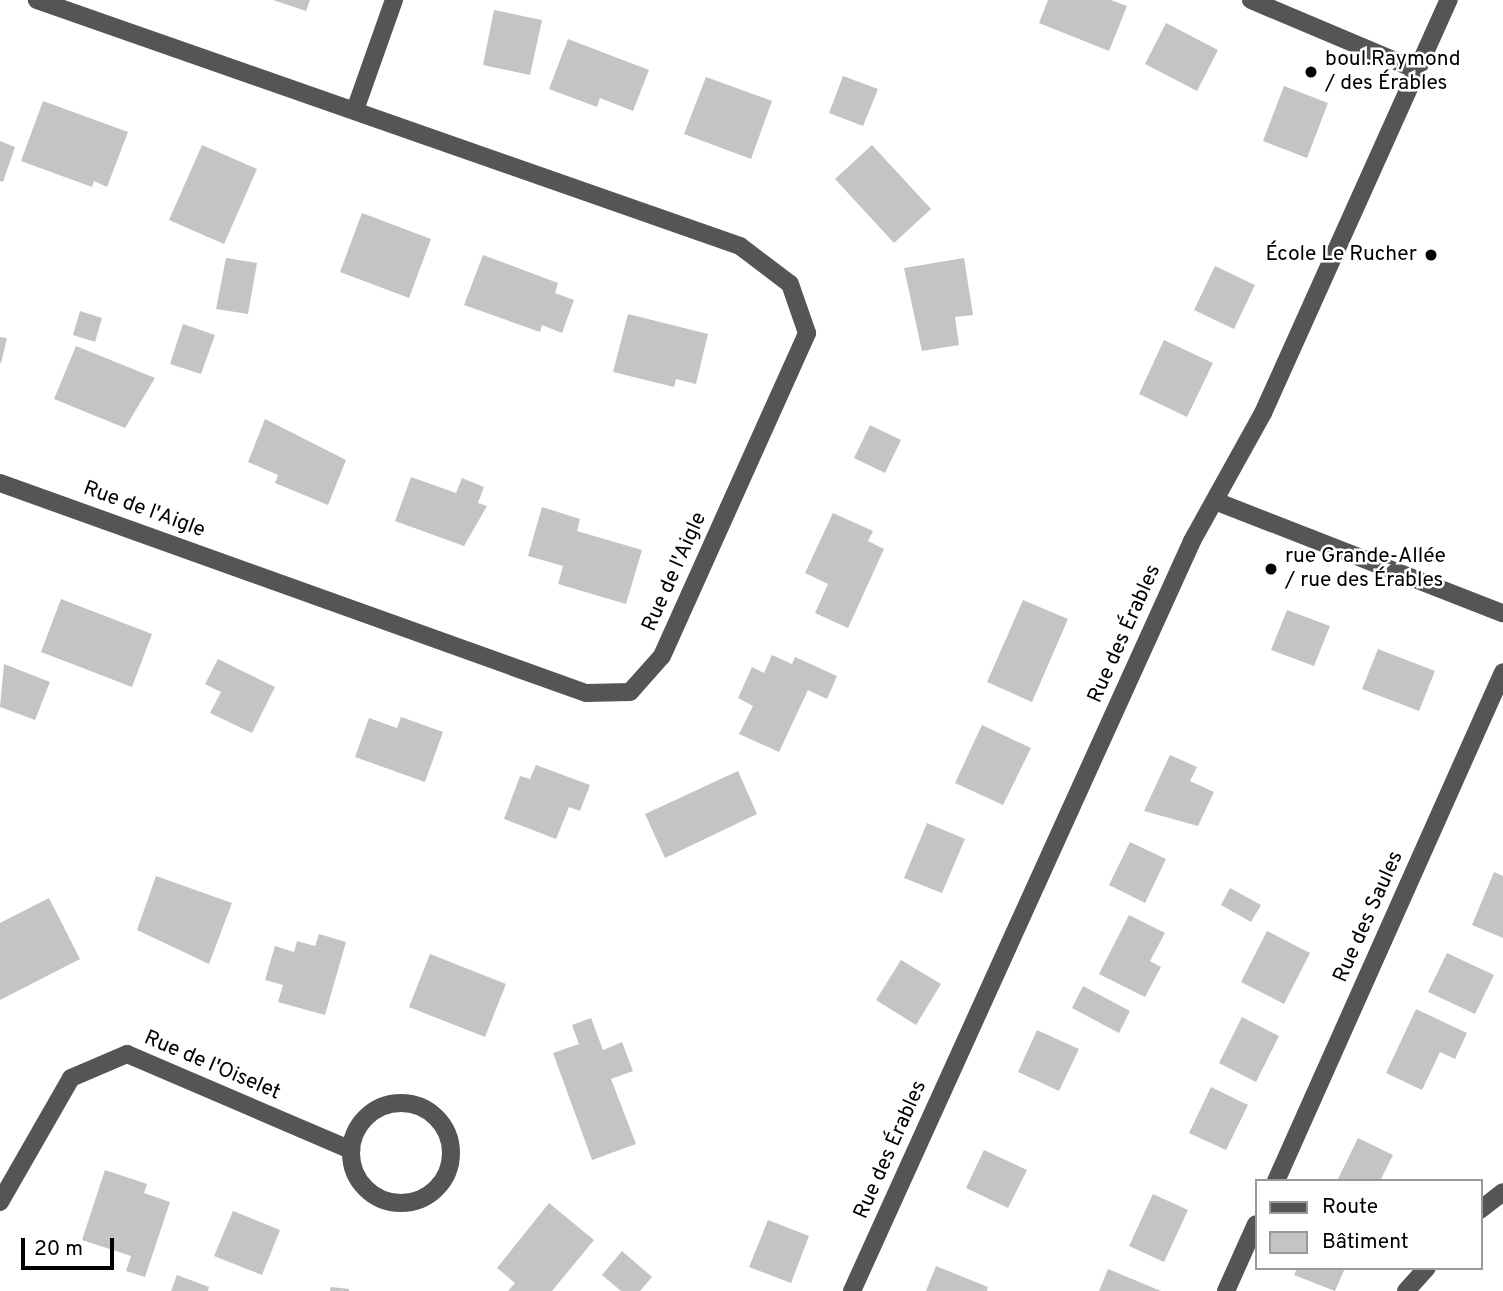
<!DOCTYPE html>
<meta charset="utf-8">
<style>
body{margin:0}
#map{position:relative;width:1503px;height:1291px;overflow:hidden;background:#fff;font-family:Overpass,sans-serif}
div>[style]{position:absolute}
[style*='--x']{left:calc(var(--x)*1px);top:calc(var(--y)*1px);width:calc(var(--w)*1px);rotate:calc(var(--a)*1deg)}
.building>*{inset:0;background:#c4c4c4}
.minor>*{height:18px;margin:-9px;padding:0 9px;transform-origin:9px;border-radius:9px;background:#555}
.minor>.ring{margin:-9px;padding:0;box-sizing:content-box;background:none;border:18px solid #555;border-radius:50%}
.dots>*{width:19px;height:19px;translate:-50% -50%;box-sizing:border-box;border:4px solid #fff;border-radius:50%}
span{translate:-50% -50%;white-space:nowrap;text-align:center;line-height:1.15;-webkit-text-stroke:5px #fff;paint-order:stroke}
.poi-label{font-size:21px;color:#000}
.left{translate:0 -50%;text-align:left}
.right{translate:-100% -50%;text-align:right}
.street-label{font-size:21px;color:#000}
.legend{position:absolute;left:1255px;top:1179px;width:228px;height:91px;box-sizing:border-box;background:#fff;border:2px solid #999;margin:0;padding:9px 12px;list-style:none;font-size:21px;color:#000}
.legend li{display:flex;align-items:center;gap:14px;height:35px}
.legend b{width:35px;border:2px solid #999}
.scale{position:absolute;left:21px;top:1238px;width:93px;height:32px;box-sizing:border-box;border:4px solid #000;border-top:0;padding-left:9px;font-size:21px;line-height:24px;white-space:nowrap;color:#000;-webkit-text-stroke:5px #fff;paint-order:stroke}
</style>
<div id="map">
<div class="building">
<div style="clip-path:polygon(273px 0,310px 0,306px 11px)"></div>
<div style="clip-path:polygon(1048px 0,1111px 0,1127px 6px,1109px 51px,1039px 23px)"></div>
<div style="clip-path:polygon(494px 10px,542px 20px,530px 75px,483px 65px)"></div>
<div style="clip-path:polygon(1166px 23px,1218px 50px,1197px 91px,1145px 64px)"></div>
<div style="clip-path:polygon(568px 39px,649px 70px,633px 111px,600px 98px,597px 107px,549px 89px)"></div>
<div style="clip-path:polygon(843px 76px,878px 89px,863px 126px,829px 113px)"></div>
<div style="clip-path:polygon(706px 77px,772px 101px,751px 159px,684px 134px)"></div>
<div style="clip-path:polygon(1284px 86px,1328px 103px,1307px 158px,1263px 141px)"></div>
<div style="clip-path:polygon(43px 101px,128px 132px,107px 187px,94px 181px,92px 187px,21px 161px)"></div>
<div style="clip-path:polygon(0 141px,15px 147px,3px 182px,0 181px)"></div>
<div style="clip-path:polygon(202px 145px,257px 169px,224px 244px,169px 220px)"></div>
<div style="clip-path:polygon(872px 145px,931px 209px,894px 243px,835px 179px)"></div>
<div style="clip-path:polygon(362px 213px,431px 239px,409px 298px,340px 272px)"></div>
<div style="clip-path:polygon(483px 255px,558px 283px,555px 293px,574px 300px,562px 333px,542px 325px,540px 332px,464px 305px)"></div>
<div style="clip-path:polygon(226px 258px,257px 263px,248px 314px,216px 309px)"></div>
<div style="clip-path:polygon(964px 258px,973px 315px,955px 317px,959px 345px,922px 351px,904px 268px)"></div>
<div style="clip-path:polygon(1215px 266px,1255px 285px,1234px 329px,1194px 310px)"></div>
<div style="clip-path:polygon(80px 311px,102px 318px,95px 342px,73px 335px)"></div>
<div style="clip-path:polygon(628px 314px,708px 334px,696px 384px,676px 379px,674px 387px,613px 372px)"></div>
<div style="clip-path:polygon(183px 324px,215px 335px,201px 374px,170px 364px)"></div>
<div style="clip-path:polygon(0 337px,7px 338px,1px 363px,0 363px)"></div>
<div style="clip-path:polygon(1164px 340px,1213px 363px,1187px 417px,1139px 394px)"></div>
<div style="clip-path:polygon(76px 346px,155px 378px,125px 428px,54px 399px)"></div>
<div style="clip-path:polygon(265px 419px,346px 460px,328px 505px,275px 483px,278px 475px,248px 462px)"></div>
<div style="clip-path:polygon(870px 425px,901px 440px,885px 473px,854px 458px)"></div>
<div style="clip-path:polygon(411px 477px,456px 493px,462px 478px,484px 487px,478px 503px,487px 506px,464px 546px,395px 521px)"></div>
<div style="clip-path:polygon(542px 507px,580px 519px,577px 531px,642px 550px,626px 604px,558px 584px,563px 566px,528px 556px)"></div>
<div style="clip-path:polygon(833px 513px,873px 531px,868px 541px,884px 549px,848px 628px,815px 613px,828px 584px,805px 573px)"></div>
<div style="clip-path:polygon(61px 599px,152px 634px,132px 687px,41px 652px)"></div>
<div style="clip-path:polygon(1023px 600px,1068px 619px,1032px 702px,987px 682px)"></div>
<div style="clip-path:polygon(1287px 610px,1330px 626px,1314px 666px,1271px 650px)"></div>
<div style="clip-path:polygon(1378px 649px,1435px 671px,1419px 711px,1362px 689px)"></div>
<div style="clip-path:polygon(772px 655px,792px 664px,795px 657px,837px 676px,827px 699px,808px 690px,779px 752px,739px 734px,753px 706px,738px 698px,752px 667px,764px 673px)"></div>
<div style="clip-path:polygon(218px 659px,275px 687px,252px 733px,210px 713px,221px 692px,205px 684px)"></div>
<div style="clip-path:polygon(4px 664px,50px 682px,35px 720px,0 707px)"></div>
<div style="clip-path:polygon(401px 717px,443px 732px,425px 782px,355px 757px,369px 718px,397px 728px)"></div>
<div style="clip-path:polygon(982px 725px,1031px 748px,1003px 805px,955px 783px)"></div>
<div style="clip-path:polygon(1170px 755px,1197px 767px,1190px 781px,1214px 792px,1198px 826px,1144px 811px)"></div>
<div style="clip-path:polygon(536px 765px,590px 785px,580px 811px,569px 807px,556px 839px,504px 819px,520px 776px,530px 779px)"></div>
<div style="clip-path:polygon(738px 771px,757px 814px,665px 858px,645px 814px)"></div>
<div style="clip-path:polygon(927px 823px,965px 839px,942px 893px,904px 878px)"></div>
<div style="clip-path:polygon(1130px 842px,1166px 859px,1145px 903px,1109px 885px)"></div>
<div style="clip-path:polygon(1494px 872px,1503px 876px,1503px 938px,1472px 925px)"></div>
<div style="clip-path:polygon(156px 876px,232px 903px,209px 964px,137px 930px)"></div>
<div style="clip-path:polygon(1230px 888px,1261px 905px,1251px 922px,1221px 905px)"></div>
<div style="clip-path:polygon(49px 898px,80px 959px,0 1000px,0 923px)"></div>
<div style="clip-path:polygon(1129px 915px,1165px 933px,1150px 961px,1161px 967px,1145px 997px,1099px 974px)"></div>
<div style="clip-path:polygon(1267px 931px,1310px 953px,1284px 1004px,1241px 982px)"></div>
<div style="clip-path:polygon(319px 934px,346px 942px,325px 1015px,278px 1002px,283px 985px,265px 980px,275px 946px,294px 952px,297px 941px,315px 946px)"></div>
<div style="clip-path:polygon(1447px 953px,1494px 975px,1475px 1014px,1428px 992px)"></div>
<div style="clip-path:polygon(430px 954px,506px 984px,485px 1037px,409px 1007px)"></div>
<div style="clip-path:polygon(901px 960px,941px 984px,916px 1025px,876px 1000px)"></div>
<div style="clip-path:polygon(1083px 986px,1130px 1011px,1119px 1033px,1072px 1008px)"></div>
<div style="clip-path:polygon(1416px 1009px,1467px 1033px,1455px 1059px,1440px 1052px,1422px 1090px,1386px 1073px)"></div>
<div style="clip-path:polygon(1242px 1017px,1279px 1036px,1256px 1082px,1219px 1063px)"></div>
<div style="clip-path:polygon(591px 1018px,603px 1050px,622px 1042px,633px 1071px,611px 1079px,636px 1144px,592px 1160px,553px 1053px,579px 1044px,572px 1025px)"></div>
<div style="clip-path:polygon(1037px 1030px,1079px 1049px,1059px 1091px,1018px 1072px)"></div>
<div style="clip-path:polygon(1211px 1087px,1248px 1105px,1226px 1150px,1189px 1133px)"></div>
<div style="clip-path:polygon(1358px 1138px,1393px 1155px,1380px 1181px,1337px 1181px)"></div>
<div style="clip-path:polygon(984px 1150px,1027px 1170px,1008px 1208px,966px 1188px)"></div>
<div style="clip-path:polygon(105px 1170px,147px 1184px,144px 1193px,170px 1202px,145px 1277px,126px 1271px,131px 1256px,82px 1240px)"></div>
<div style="clip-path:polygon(1153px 1194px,1188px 1210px,1164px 1262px,1129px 1246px)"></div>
<div style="clip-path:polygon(549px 1203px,594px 1240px,552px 1291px,508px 1291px,515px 1283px,497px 1268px)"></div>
<div style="clip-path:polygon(233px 1211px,280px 1230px,262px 1275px,214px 1256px)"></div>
<div style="clip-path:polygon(768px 1220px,809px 1236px,791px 1283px,749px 1267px)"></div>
<div style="clip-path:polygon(622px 1251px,652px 1277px,640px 1291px,621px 1291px,602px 1275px)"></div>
<div style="clip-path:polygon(936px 1266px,988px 1287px,987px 1291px,926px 1291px)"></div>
<div style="clip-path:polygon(1297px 1268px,1345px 1268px,1335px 1291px,1294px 1275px)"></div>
<div style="clip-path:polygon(1108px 1269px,1161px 1291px,1099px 1291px)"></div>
<div style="clip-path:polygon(177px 1275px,209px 1287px,208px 1291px,171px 1291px)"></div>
<div style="clip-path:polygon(331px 1287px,349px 1289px,349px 1291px,330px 1291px)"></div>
</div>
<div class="minor">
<div style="--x:1251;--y:0;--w:180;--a:22.9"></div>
<div style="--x:355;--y:110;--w:117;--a:-70.5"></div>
<div style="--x:0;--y:483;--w:622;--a:19.72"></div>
<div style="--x:586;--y:693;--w:44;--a:-1.3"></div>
<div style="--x:630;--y:692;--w:48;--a:-48.4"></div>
<div style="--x:662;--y:656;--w:354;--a:-65.8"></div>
<div style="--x:807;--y:333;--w:52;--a:-109.1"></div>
<div style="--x:790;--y:284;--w:63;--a:-142.8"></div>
<div style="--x:740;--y:246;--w:745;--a:-160.71"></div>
<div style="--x:1215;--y:501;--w:309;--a:21.3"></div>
<div class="ring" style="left:351px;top:1103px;width:82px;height:82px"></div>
<div style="--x:1276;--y:1181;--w:557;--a:-65.96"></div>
<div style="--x:0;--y:1202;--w:143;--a:-60.2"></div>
<div style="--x:71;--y:1078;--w:61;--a:-23.2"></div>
<div style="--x:127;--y:1054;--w:244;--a:23.2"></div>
<div style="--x:1480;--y:1210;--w:29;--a:-38"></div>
<div style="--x:852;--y:1291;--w:823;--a:-65.61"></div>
<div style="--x:1192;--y:541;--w:146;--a:-61"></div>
<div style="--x:1263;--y:413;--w:453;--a:-65.8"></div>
<div style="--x:1226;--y:1291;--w:73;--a:-65.9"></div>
<div style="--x:1406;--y:1291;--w:31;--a:-48"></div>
</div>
<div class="dots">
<div style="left:1311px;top:72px;background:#000"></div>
<div style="left:1431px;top:255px;background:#000"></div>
<div style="left:1271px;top:569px;background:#000"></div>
</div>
<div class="poi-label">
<span class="left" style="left:1325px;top:72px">boul.Raymond<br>/ des Érables</span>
<span class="right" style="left:1417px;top:255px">École Le Rucher</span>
<span class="left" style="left:1285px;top:569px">rue Grande-Allée<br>/ rue des Érables</span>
</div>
<div class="street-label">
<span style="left:144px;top:510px;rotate:20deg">Rue de l'Aigle</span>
<span style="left:675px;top:572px;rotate:-66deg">Rue de l'Aigle</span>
<span style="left:1125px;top:634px;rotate:-66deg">Rue des Érables</span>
<span style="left:1369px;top:917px;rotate:-66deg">Rue des Saules</span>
<span style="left:212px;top:1066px;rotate:23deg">Rue de l'Oiselet</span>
<span style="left:891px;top:1150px;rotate:-66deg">Rue des Érables</span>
</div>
<ul class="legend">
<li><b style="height:9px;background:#555"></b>Route</li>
<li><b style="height:19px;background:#c4c4c4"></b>Bâtiment</li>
</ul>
<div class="scale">20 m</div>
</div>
